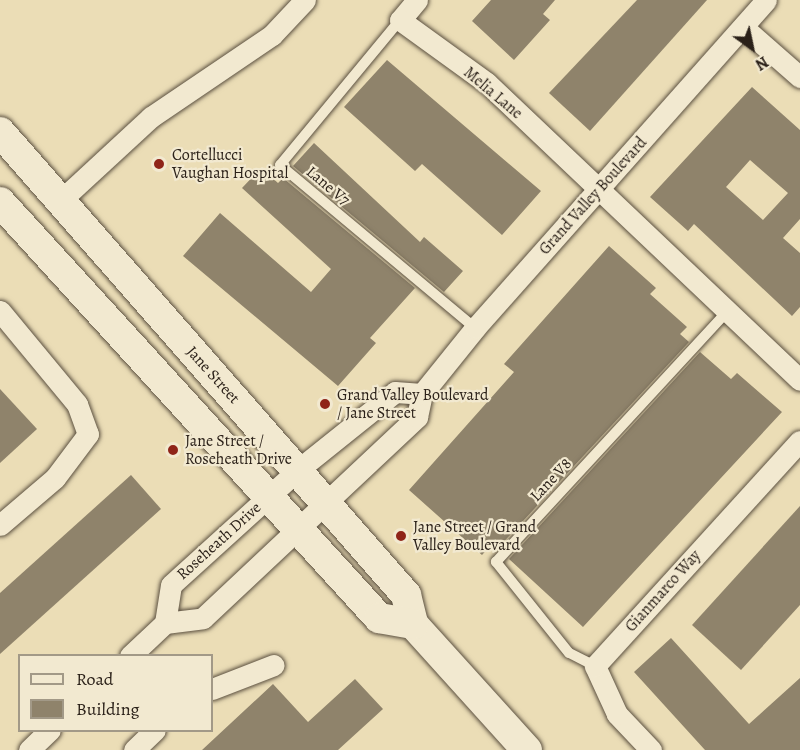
<!DOCTYPE html>
<style>
body{margin:0}
#map{position:relative;width:800px;height:750px;overflow:hidden;background:#ebddb6;font-family:Alegreya,serif}
div>[style]{position:absolute}
[style*='--x']{left:calc(var(--x)*1px);top:calc(var(--y)*1px);width:calc(var(--w)*1px);rotate:calc(var(--a)*1deg)}
.building>*{inset:0;background:#8f836b}
.roads{filter:drop-shadow(0 0 2px #5b5040) drop-shadow(0 0 2px #5b5040)}
.service>*{height:10px;margin:-5px;padding:0 5px;transform-origin:5px;border-radius:5px;background:#f2e9d0}
.minor>*{height:21px;margin:-10.5px;padding:0 10.5px;transform-origin:10.5px;border-radius:10.5px;background:#f2e9d0}
.secondary>*{height:30px;margin:-15px;padding:0 15px;transform-origin:15px;border-radius:15px;background:#f2e9d0}
.dots>*{width:16px;height:16px;translate:-50% -50%;box-sizing:border-box;border:3px solid #f2e9d0;border-radius:50%}
span{translate:-50% -50%;white-space:nowrap;text-align:center;line-height:1.15;-webkit-text-stroke:4.5px #f2e9d0;paint-order:stroke}
.street-label{font-size:16px;color:#2b2119}
.poi-label{font-size:16px;color:#2b2119}
.left{translate:0 -50%;text-align:left}
.legend{position:absolute;left:18px;top:654px;width:195px;height:78px;box-sizing:border-box;background:#f2e9d0;border:2px solid #a29987;margin:0;padding:8px 10px;list-style:none;font-size:18px;color:#2b2119}
.legend li{display:flex;align-items:center;gap:12px;height:30px}
.legend b{width:30px;border:2px solid #a29987}
.north{position:absolute;left:722px;top:18px;width:60px;height:60px;-webkit-text-stroke:4px #f2e9d0;paint-order:stroke;rotate:147deg;font-size:16px;font-weight:700;line-height:24px;text-align:center;color:#2b2119}
.north::after{content:'';display:block;margin:auto;width:21px;height:27px;background:#2b2119;clip-path:polygon(50% 0,100% 100%,50% 72%,0 100%)}
</style>
<div id="map">
<div class="building">
<div style="clip-path:polygon(491px 0,555px 0,543px 14px,550px 20px,514px 60px,472px 21px)"></div>
<div style="clip-path:polygon(637px 0,707px 0,590px 131px,549px 93px)"></div>
<div style="clip-path:polygon(387px 60px,541px 191px,502px 235px,422px 164px,415px 171px,344px 107px)"></div>
<div style="clip-path:polygon(evenodd,752px 87px,800px 130px,800px 219px,783px 238px,800px 253px,800px 307px,792px 316px,694px 224px,688px 231px,650px 197px,752px 87px,750px 160px,788px 193px,763px 220px,726px 187px,750px 160px)"></div>
<div style="clip-path:polygon(314px 143px,420px 242px,424px 237px,463px 271px,444px 292px,293px 166px)"></div>
<div style="clip-path:polygon(261px 168px,278px 183px,283px 178px,415px 288px,370px 338px,376px 343px,338px 386px,183px 256px,220px 213px,311px 292px,331px 269px,242px 188px)"></div>
<div style="clip-path:polygon(609px 246px,656px 288px,650px 294px,687px 327px,680px 334px,689px 342px,497px 549px,492px 544px,482px 555px,409px 490px,514px 372px,504px 364px)"></div>
<div style="clip-path:polygon(700px 352px,731px 379px,737px 373px,782px 412px,583px 627px,509px 559px)"></div>
<div style="clip-path:polygon(0 389px,37px 429px,0 463px)"></div>
<div style="clip-path:polygon(131px 475px,161px 509px,0 654px,0 593px)"></div>
<div style="clip-path:polygon(800px 506px,800px 605px,741px 670px,692px 625px)"></div>
<div style="clip-path:polygon(671px 638px,749px 724px,800px 678px,800px 750px,705px 750px,634px 672px)"></div>
<div style="clip-path:polygon(355px 679px,383px 709px,338px 750px,202px 750px,273px 684px,308px 722px)"></div>
</div>
<div class="roads">
<div class="service">
<div style="--x:400;--y:20;--w:188;--a:129.6"></div>
<div style="--x:280;--y:165;--w:254;--a:39.9"></div>
<div style="--x:595;--y:666;--w:29;--a:-153"></div>
<div style="--x:569;--y:653;--w:117;--a:-128.7"></div>
<div style="--x:496;--y:562;--w:340;--a:-47.3"></div>
</div>
<div class="minor">
<div style="--x:417;--y:0;--w:26;--a:130"></div>
<div style="--x:400;--y:20;--w:107;--a:35.9"></div>
<div style="--x:487;--y:83;--w:431;--a:43.5"></div>
<div style="--x:743;--y:27;--w:76;--a:41.3"></div>
<div style="--x:60;--y:201;--w:124;--a:-42.7"></div>
<div style="--x:151;--y:117;--w:146;--a:-34.1"></div>
<div style="--x:272;--y:35;--w:48;--a:-46.7"></div>
<div style="--x:0;--y:311;--w:121;--a:50.4"></div>
<div style="--x:77;--y:404;--w:32;--a:70"></div>
<div style="--x:88;--y:434;--w:55;--a:126.9"></div>
<div style="--x:55;--y:478;--w:72;--a:139.5"></div>
<div style="--x:165;--y:623;--w:38;--a:-81"></div>
<div style="--x:171;--y:585;--w:173;--a:-42.2"></div>
<div style="--x:299;--y:469;--w:123;--a:-38.7"></div>
<div style="--x:395;--y:392;--w:27;--a:4"></div>
<div style="--x:130;--y:656;--w:48;--a:-43.3"></div>
<div style="--x:165;--y:623;--w:38;--a:-7"></div>
<div style="--x:203;--y:618;--w:294;--a:-43.2"></div>
<div style="--x:417;--y:417;--w:24;--a:-78"></div>
<div style="--x:422;--y:394;--w:85;--a:-51.2"></div>
<div style="--x:475;--y:328;--w:438;--a:-48.4"></div>
<div style="--x:212;--y:689;--w:66;--a:-21.2"></div>
<div style="--x:29;--y:750;--w:29;--a:-44"></div>
<div style="--x:134;--y:750;--w:29;--a:-44"></div>
<div style="--x:651;--y:750;--w:50;--a:-133.4"></div>
<div style="--x:617;--y:714;--w:53;--a:-114.6"></div>
<div style="--x:595;--y:666;--w:304;--a:-47.7"></div>
</div>
<div class="secondary">
<div style="--x:0;--y:132;--w:616;--a:48.75"></div>
<div style="--x:406;--y:595;--w:30;--a:76"></div>
<div style="--x:413;--y:624;--w:170;--a:47.9"></div>
<div style="--x:0;--y:202;--w:563;--a:47.66"></div>
<div style="--x:379;--y:618;--w:35;--a:10"></div>
</div>
</div>
<div class="dots">
<div style="left:159px;top:164px;background:#8f2418"></div>
<div style="left:325px;top:404px;background:#8f2418"></div>
<div style="left:173px;top:450px;background:#8f2418"></div>
<div style="left:401px;top:536px;background:#8f2418"></div>
</div>
<div class="street-label">
<span style="left:493px;top:93px;rotate:40deg">Melia Lane</span>
<span style="left:328px;top:186px;rotate:40deg">Lane V7</span>
<span style="left:593px;top:196px;rotate:-48deg">Grand Valley Boulevard</span>
<span style="left:213px;top:375px;rotate:48deg">Jane Street</span>
<span style="left:551px;top:480px;rotate:-47deg">Lane V8</span>
<span style="left:219px;top:541px;rotate:-42deg">Roseheath Drive</span>
<span style="left:663px;top:591px;rotate:-48deg">Gianmarco Way</span>
</div>
<div class="poi-label">
<span class="left" style="left:172px;top:164px">Cortellucci<br>Vaughan Hospital</span>
<span class="left" style="left:337px;top:404px">Grand Valley Boulevard<br>/ Jane Street</span>
<span class="left" style="left:185px;top:450px">Jane Street /<br>Roseheath Drive</span>
<span class="left" style="left:413px;top:536px">Jane Street / Grand<br>Valley Boulevard</span>
</div>
<ul class="legend">
<li><b style="height:8px;background:#f2e9d0"></b>Road</li>
<li><b style="height:16px;background:#8f836b"></b>Building</li>
</ul>
<div class="north">N</div>
</div>
